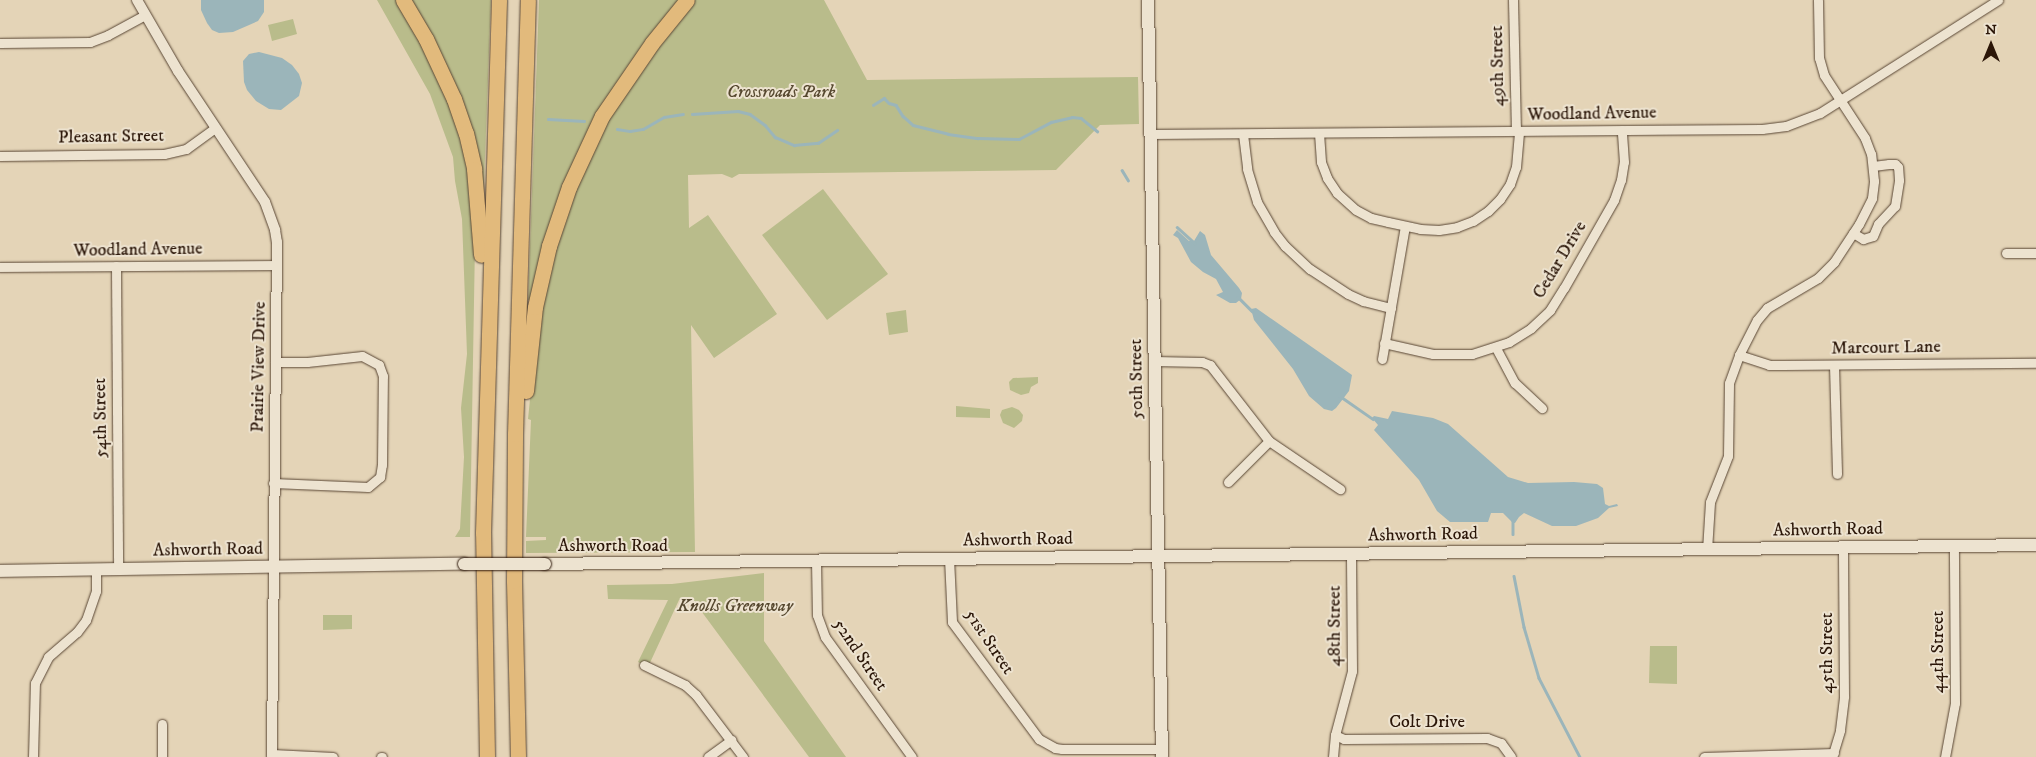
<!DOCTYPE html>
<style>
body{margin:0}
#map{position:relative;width:2036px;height:757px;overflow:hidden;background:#e4d4b7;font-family:"IM FELL DW Pica",serif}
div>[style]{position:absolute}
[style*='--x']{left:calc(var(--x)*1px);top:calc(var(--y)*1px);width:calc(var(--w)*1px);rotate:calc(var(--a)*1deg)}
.green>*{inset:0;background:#b9bc8b}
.water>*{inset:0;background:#9bb5ba}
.stream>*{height:2.5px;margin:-1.25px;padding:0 1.25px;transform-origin:1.25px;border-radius:1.25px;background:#9bb5ba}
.roads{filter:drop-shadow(0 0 1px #594634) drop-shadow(0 0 1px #594634)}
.minor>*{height:9px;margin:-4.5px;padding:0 4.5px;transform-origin:4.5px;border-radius:4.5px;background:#ede3d0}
.tertiary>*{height:10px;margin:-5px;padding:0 5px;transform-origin:5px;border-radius:5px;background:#ede3d0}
.secondary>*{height:12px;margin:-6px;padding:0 6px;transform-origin:6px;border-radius:6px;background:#ede3d0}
.motorway>*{height:15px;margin:-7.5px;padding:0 7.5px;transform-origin:7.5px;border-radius:7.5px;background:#e2ba7c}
.bridges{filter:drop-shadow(0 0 1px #2b1608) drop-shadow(0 0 1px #2b1608)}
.secondary-bridge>*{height:12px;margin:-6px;padding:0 6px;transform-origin:6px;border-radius:6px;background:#ede3d0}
span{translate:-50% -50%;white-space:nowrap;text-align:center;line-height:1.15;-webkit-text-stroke:4px #ede3d0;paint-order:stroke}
.street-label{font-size:18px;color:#2b1608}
.park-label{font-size:18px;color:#56482f;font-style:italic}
.north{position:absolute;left:1966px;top:20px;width:50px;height:50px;-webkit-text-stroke:4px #ede3d0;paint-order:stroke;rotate:0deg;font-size:14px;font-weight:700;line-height:20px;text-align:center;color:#2b1608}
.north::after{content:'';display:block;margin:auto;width:18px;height:22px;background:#2b1608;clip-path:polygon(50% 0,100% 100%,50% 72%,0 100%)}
</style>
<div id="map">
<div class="green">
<div style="clip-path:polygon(377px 0,397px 0,420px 38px,450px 103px,467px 165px,475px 243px,470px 537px,455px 537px,460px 529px,464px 457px,461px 408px,467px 354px,462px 219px,455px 181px,453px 157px,430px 94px)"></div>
<div style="clip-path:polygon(408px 0,491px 0,483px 209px,476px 159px)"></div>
<div style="clip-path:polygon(539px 0,681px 0,609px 96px,532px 300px,528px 300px)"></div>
<div style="clip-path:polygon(692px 0,824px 0,867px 80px,1138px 77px,1139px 124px,1100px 125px,1056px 170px,739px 174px,732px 178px,722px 174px,688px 175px,689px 228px,708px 215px,777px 314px,714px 358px,691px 325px,695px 552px,526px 553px,526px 541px,546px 540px,546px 537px,526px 537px,531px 420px,528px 419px,540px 302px,565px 212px,614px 106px)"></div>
<div style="clip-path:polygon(293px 19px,297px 34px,272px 41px,268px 25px)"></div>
<div style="clip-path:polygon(823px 189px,888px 274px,827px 320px,762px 235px)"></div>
<div style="clip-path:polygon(906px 310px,908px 332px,889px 335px,886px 313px)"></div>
<div style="clip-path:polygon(1038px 377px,1038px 383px,1031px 387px,1029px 393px,1021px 395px,1010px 390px,1009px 382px,1013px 378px)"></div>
<div style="clip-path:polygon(956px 406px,990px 409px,990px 418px,956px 417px)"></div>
<div style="clip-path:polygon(1012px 407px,1019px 410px,1023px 415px,1022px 421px,1014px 428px,1003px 423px,1000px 415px,1002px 410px)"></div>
<div style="clip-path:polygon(764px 573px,764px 641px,846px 757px,809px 757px,693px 600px,679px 600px,648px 667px,638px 662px,668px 600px,608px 599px,607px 585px,672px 584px)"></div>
<div style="clip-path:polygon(323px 615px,352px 615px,352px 629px,323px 630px)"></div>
<div style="clip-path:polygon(1650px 646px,1677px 646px,1677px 684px,1649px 683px)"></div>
</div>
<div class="water">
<div style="clip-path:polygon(201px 0,264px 0,264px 12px,258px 21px,233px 32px,219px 33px,212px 30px,207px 23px,201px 10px)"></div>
<div style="clip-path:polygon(259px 52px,282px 58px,292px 65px,299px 74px,302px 83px,299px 96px,281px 110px,269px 109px,256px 101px,247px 90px,244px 82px,243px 61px,249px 54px)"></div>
<div style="clip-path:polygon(1177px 230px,1189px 241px,1194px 241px,1200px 231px,1205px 235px,1211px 255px,1239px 288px,1242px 293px,1241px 299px,1236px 303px,1230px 303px,1216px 295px,1223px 292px,1216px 279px,1203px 272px,1191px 262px,1178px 238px,1173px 235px)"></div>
<div style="clip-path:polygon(1256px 308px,1352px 375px,1349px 391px,1336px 408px,1332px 411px,1324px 409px,1309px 396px,1293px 369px,1254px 320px,1251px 309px)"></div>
<div style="clip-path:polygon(1392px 411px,1433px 418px,1448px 424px,1508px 477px,1528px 483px,1574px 482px,1597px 484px,1603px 488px,1605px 504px,1609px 506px,1617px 504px,1618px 506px,1609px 508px,1598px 518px,1576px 526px,1552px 526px,1524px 513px,1519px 517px,1515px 523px,1513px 523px,1503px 513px,1491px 513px,1488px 522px,1450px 522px,1437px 511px,1419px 480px,1374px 430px,1378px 425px,1372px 418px,1374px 416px,1388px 419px)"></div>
</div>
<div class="stream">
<div style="--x:873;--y:105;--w:13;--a:-32"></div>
<div style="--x:884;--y:98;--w:7;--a:45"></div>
<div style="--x:889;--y:103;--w:7;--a:16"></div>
<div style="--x:896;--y:105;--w:13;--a:58"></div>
<div style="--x:903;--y:116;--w:13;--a:42"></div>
<div style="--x:913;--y:125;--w:36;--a:14"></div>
<div style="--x:948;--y:134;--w:30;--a:8"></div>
<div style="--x:978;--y:138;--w:41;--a:1.4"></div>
<div style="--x:1019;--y:139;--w:36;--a:-28"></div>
<div style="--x:1051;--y:122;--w:22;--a:-13"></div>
<div style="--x:1072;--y:117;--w:9;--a:6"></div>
<div style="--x:1081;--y:118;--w:21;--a:39"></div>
<div style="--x:692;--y:114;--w:46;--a:-3.7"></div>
<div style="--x:738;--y:111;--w:12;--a:14"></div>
<div style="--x:750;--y:114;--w:19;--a:36"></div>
<div style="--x:765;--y:125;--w:16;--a:50"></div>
<div style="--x:775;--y:137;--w:21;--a:23"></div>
<div style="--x:794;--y:145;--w:24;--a:-5"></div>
<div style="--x:818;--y:143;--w:23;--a:-34"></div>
<div style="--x:548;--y:119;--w:36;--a:3"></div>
<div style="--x:617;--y:129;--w:13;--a:9"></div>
<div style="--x:630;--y:131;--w:13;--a:-9"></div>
<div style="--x:643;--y:129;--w:24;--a:-30"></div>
<div style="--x:664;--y:117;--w:19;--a:-9"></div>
<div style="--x:1122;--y:170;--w:12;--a:59"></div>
<div style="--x:1177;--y:227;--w:24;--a:42"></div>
<div style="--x:1238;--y:297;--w:20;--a:45"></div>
<div style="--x:1340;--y:396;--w:40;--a:34.9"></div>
<div style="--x:1513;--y:521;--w:13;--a:90"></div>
<div style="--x:1514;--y:576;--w:52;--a:78.9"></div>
<div style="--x:1524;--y:627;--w:53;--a:73.6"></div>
<div style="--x:1539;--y:678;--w:89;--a:62.6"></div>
</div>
<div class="roads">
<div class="minor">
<div style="--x:1513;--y:0;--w:131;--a:88.7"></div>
<div style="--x:0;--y:43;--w:90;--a:-0.6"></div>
<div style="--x:90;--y:42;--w:19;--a:-21"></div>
<div style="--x:108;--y:35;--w:42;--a:-28.4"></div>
<div style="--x:1319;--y:133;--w:29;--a:86"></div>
<div style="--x:1321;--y:162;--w:17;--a:69"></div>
<div style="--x:1327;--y:178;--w:18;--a:56"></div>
<div style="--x:1337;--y:193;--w:25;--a:42"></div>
<div style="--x:1356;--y:210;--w:17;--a:28"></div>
<div style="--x:1371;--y:218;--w:17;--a:13"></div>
<div style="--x:1388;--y:222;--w:33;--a:12"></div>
<div style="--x:1420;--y:229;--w:19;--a:3"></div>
<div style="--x:1439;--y:230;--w:18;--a:-9"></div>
<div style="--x:1457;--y:227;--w:17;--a:-21"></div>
<div style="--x:1473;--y:221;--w:18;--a:-34"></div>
<div style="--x:1488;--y:211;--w:17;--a:-45"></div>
<div style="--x:1500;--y:199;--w:18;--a:-56"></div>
<div style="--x:1510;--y:184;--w:18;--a:-71"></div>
<div style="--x:1516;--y:167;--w:36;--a:-85"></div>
<div style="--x:1150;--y:134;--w:612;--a:-0.47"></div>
<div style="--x:1762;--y:129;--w:24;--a:-7"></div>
<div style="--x:1786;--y:126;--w:36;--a:-21"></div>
<div style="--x:1820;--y:113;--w:211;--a:-32.4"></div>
<div style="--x:1243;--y:134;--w:35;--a:83"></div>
<div style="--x:1247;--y:169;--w:34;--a:73"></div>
<div style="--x:1257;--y:202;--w:34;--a:60"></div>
<div style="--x:1274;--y:232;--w:18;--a:52"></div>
<div style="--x:1285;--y:246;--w:34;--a:43"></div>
<div style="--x:1310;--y:269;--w:45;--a:33.3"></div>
<div style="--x:1348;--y:294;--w:17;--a:25"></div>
<div style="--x:1363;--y:301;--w:29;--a:14"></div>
<div style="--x:0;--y:156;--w:164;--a:-0.7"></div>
<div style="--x:164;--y:154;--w:23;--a:-13"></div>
<div style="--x:186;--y:149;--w:36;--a:-36"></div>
<div style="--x:1853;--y:233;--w:12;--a:31"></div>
<div style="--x:1863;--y:239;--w:10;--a:-17"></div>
<div style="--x:1873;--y:236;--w:13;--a:-67"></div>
<div style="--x:1878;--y:224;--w:25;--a:-47"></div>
<div style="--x:1895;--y:206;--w:26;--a:-81"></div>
<div style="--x:1899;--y:180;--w:13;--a:-94"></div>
<div style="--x:1898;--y:167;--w:4;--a:-135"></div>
<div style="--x:1895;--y:164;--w:6;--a:180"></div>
<div style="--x:1889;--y:164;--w:16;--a:173"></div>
<div style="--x:2006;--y:253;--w:30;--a:0"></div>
<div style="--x:116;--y:266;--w:303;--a:89.6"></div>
<div style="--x:0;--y:267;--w:276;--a:-0.4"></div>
<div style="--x:1384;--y:343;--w:50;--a:12.7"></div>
<div style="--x:1433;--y:354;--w:39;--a:0"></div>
<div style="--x:1472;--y:354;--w:39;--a:-18"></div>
<div style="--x:1509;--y:342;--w:26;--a:-32"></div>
<div style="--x:1531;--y:328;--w:26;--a:-43"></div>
<div style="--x:1550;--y:310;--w:26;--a:-58"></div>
<div style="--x:1564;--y:288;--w:101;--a:-60.4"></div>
<div style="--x:1614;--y:200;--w:21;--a:-71"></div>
<div style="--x:1621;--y:180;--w:18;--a:-81"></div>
<div style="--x:1624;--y:162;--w:32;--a:-94"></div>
<div style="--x:1496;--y:348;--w:40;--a:62"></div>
<div style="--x:1515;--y:383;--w:37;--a:43"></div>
<div style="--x:1739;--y:355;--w:32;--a:18"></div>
<div style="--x:1769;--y:365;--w:14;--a:0"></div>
<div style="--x:1783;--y:365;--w:253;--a:-0.5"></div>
<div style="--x:1382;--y:359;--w:135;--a:-80.2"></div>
<div style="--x:1154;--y:361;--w:48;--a:1.2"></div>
<div style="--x:1202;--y:362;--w:9;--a:21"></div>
<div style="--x:1210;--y:365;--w:96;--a:52.2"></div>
<div style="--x:1269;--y:441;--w:86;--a:34.1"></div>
<div style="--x:1834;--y:365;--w:109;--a:88.4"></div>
<div style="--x:1228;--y:482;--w:58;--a:-45"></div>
<div style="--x:273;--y:483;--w:95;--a:2.4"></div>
<div style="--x:368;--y:487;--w:16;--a:-40"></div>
<div style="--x:380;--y:477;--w:12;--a:-81"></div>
<div style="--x:382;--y:465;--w:89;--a:-89.4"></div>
<div style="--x:383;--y:376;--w:12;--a:-110"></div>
<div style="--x:379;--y:365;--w:19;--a:-152"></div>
<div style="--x:362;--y:356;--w:55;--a:173.8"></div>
<div style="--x:307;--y:362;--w:32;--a:180"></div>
<div style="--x:1707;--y:550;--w:48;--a:-86.4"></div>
<div style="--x:1710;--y:502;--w:49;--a:-68.6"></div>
<div style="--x:1728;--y:456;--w:73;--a:-89.2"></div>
<div style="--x:1729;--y:383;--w:30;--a:-70"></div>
<div style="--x:1739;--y:355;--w:39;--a:-63"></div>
<div style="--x:1757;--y:320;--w:16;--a:-50"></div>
<div style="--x:1767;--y:308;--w:59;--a:-30.5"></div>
<div style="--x:1818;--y:278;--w:23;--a:-45"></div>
<div style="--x:1834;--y:262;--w:45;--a:-56.7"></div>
<div style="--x:1859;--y:224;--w:29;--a:-63"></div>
<div style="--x:1872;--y:198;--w:17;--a:-83"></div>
<div style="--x:1874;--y:181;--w:27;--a:-96"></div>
<div style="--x:1871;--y:154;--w:17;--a:-111"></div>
<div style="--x:1865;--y:138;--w:75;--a:-123.1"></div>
<div style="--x:1824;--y:75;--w:18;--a:-106"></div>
<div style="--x:1819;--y:58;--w:58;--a:-91"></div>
<div style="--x:949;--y:558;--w:64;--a:87.3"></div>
<div style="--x:952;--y:622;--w:146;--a:53.4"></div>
<div style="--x:1039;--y:739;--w:18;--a:29"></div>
<div style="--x:1055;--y:748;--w:7;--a:8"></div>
<div style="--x:1062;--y:749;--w:100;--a:0"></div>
<div style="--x:816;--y:560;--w:55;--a:89"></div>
<div style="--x:817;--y:615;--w:23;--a:70"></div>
<div style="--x:825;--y:637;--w:148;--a:54.1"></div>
<div style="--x:644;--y:665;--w:46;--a:26"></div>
<div style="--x:685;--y:685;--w:15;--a:42"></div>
<div style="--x:696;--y:695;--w:78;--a:52.8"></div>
<div style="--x:1335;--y:735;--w:10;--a:24"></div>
<div style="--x:1344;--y:739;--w:143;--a:-0.4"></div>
<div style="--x:1487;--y:738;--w:15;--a:20"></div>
<div style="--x:1501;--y:743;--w:17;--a:54"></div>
<div style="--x:272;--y:754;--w:61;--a:2.8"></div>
<div style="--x:33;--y:757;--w:74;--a:-88.5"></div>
<div style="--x:35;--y:683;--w:29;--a:-63"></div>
<div style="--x:48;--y:657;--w:38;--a:-41"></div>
<div style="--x:77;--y:632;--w:15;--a:-53"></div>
<div style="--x:86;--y:620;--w:31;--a:-71"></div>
<div style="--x:96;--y:591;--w:21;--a:-90"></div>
<div style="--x:162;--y:757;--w:33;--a:-90"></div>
<div style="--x:381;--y:757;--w:1;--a:0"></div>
<div style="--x:708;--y:757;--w:29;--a:-36"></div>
<div style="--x:1333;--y:757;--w:22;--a:-85"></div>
<div style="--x:1335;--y:735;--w:66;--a:-75.1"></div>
<div style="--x:1352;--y:671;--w:117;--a:-90.5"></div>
<div style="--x:1704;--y:757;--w:130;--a:-1.8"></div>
<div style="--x:1832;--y:757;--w:28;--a:-73"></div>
<div style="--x:1840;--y:730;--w:34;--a:-83"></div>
<div style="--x:1844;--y:696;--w:148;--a:-90.4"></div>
<div style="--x:1945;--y:757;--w:55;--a:-79.5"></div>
<div style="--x:1955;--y:703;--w:157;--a:-90.4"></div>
</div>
<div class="tertiary">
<div style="--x:137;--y:0;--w:82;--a:60"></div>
<div style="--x:178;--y:71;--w:157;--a:56.4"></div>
<div style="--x:265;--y:202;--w:30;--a:70"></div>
<div style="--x:275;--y:230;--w:12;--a:81"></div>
<div style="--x:277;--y:242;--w:515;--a:90.56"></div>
</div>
<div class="secondary">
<div style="--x:1148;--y:0;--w:757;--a:88.94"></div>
<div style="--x:545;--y:564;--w:1491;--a:-0.73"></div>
<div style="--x:0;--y:571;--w:464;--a:-0.9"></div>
</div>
<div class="motorway">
<div style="--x:403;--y:0;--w:45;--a:59.5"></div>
<div style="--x:426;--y:39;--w:66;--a:65"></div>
<div style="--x:454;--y:99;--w:36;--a:71"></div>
<div style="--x:466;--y:133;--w:37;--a:77"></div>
<div style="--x:474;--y:169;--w:86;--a:85.3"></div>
<div style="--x:526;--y:391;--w:84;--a:-83.9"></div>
<div style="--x:535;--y:307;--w:63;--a:-77.1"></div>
<div style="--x:549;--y:246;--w:62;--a:-71.3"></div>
<div style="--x:569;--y:187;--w:78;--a:-65.1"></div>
<div style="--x:602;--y:116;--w:88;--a:-55.6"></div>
<div style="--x:652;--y:43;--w:55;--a:-50.9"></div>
<div style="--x:487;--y:757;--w:224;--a:-91"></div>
<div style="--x:483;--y:533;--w:533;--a:-88.28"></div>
<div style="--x:518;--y:757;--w:176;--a:-91.3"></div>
<div style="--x:514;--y:581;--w:147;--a:-89.6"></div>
<div style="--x:515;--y:434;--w:434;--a:-88.3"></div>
</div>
</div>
<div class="bridges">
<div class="secondary-bridge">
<div style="--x:464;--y:564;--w:81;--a:0"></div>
</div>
</div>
<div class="street-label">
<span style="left:1498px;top:66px;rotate:-91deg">49th Street</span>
<span style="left:1592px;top:114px;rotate:-1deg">Woodland Avenue</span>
<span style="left:111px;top:137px;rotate:-1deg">Pleasant Street</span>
<span style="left:138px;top:250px;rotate:-1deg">Woodland Avenue</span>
<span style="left:1560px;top:260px;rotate:-59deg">Cedar Drive</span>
<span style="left:1886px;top:348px;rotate:-1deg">Marcourt Lane</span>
<span style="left:259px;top:367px;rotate:-89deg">Prairie View Drive</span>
<span style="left:1137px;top:379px;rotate:-91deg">50th Street</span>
<span style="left:101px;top:418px;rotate:-91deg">54th Street</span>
<span style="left:1828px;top:530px;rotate:-1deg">Ashworth Road</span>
<span style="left:1423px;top:535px;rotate:-1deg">Ashworth Road</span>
<span style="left:1018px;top:540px;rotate:-1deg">Ashworth Road</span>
<span style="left:613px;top:546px">Ashworth Road</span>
<span style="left:208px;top:550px;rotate:-1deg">Ashworth Road</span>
<span style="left:1335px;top:626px;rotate:-90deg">48th Street</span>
<span style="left:989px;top:642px;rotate:56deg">51st Street</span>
<span style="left:1938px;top:652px;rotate:-90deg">44th Street</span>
<span style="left:1827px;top:653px;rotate:-90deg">45th Street</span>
<span style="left:860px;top:655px;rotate:56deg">52nd Street</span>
<span style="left:1427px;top:722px">Colt Drive</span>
</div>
<div class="park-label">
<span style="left:781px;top:92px">Crossroads Park</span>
<span style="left:735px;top:606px">Knolls Greenway</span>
</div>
<div class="north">N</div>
</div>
